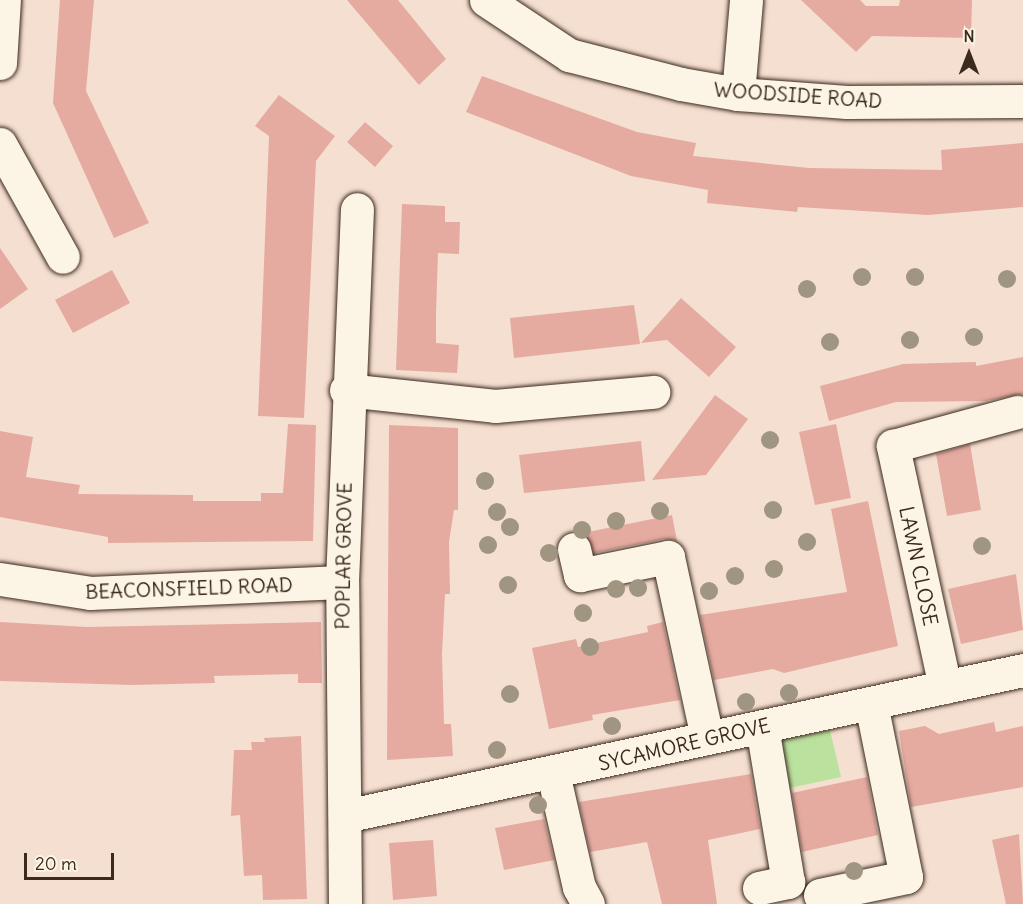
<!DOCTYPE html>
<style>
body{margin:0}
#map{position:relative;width:1023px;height:904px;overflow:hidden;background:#f5dfd1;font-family:Delius,sans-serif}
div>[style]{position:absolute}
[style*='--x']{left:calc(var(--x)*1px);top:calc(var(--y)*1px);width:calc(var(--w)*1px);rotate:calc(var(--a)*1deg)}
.green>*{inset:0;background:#bae19d}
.building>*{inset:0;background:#e5aba1}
.roads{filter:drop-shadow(0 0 2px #3b2a1e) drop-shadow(0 0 2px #3b2a1e)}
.minor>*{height:33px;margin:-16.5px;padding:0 16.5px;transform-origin:16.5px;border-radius:16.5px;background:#fcf5e5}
.trees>*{width:18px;height:18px;margin:-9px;border-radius:50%;background:#a09580}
span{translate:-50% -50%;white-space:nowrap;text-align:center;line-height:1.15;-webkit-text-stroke:6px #fcf5e5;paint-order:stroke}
.street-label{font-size:20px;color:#3b2a1e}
.north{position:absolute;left:939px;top:24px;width:60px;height:60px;-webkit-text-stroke:4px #fcf5e5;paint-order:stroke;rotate:0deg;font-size:16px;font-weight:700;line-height:24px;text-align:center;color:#3b2a1e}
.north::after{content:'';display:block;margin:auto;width:21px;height:27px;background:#3b2a1e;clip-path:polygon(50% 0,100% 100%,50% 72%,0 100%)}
.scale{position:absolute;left:24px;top:853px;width:90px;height:27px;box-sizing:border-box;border:3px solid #3b2a1e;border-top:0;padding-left:8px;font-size:18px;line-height:21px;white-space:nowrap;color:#3b2a1e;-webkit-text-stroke:4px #fcf5e5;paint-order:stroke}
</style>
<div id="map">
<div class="green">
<div style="clip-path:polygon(830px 730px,841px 777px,785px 789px,775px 741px)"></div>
</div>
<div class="building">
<div style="clip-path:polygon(60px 0,94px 0,86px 91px,149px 223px,114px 238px,53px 103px)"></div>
<div style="clip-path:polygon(347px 0,398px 0,446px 59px,419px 85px)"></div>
<div style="clip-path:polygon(801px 0,860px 0,866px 6px,899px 6px,900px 0,972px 0,971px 38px,872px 36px,856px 52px)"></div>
<div style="clip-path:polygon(482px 76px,637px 132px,696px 143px,693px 156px,809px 168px,942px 170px,941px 150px,1023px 143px,1023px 207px,928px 215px,798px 207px,797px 212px,707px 203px,708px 190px,631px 176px,466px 112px)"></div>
<div style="clip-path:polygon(279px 95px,335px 136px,316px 161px,304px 418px,258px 416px,269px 136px,255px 126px)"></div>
<div style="clip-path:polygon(365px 122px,393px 146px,375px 167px,347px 142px)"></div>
<div style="clip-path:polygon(402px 204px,445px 206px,445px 222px,460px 222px,459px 254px,438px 253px,436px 314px,436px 343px,459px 345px,457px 373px,396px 370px)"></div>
<div style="clip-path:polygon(0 248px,28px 289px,0 309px)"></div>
<div style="clip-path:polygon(112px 270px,130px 303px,73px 333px,55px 300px)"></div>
<div style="clip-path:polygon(681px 298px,736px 347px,709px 377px,667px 340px,641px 343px)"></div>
<div style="clip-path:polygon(634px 305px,640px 344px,514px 358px,510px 318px)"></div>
<div style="clip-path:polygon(1023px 357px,1023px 394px,986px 401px,896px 402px,829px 421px,820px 386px,903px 364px,976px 362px,976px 366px)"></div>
<div style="clip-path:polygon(715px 395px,748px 419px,706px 475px,652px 480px)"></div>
<div style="clip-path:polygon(288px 424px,316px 425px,313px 541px,108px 543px,108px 537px,0 517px,0 431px,33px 437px,26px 477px,80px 485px,78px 494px,193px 495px,193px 501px,261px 501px,261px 493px,283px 493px)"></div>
<div style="clip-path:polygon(836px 424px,851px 498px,815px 505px,799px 432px)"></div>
<div style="clip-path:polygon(389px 425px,458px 428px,458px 510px,454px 510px,449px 542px,450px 594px,445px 594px,442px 654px,444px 724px,451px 724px,453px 756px,387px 760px)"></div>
<div style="clip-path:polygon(641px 441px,645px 481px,524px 493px,519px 455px)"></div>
<div style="clip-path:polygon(970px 444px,981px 510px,947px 516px,936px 454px)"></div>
<div style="clip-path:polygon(868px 501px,898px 646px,784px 673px,773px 669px,714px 680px,700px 615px,847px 592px,831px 509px)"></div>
<div style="clip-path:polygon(672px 515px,677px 541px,664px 539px,594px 553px,583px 533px)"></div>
<div style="clip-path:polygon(1016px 574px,1023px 630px,961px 644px,948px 589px)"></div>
<div style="clip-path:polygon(0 622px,87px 627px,321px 622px,322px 683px,298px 683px,298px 674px,214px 676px,215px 683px,131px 685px,0 681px)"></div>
<div style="clip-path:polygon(663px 622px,680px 700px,592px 715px,593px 720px,549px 729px,532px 648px,576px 639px,578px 647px,648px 632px,647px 626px)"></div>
<div style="clip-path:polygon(994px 722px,996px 732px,1023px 726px,1023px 787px,911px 807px,899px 731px,925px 726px,939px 734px)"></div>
<div style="clip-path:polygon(301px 736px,307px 899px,263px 900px,262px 875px,244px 876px,240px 815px,231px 816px,234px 750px,252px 750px,251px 742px,265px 742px,264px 738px)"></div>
<div style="clip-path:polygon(751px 774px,760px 829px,708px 840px,717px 904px,662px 904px,647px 842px,590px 852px,579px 802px)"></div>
<div style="clip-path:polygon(867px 777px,878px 835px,802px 852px,792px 793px)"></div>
<div style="clip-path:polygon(544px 819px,554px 860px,504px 870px,495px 828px)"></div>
<div style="clip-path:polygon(1019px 834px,1023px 904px,1006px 904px,992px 840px)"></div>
<div style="clip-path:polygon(433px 840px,437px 896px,393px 900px,389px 843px)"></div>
</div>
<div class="roads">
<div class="minor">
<div style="--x:486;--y:0;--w:100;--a:33.5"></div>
<div style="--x:569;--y:55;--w:116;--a:14.5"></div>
<div style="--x:681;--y:84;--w:58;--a:10"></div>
<div style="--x:738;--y:94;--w:109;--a:4.2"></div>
<div style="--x:847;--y:102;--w:176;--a:-0.3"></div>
<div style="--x:0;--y:63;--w:63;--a:-86.4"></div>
<div style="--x:738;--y:94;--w:94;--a:-85.1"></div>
<div style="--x:0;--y:144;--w:129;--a:60.9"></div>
<div style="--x:346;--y:390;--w:150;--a:6.1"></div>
<div style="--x:495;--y:406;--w:159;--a:-5.1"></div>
<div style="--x:574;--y:549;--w:27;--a:77"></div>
<div style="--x:580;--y:575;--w:90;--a:-11.6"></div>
<div style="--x:668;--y:557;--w:185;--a:77.8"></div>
<div style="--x:0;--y:579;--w:91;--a:8.8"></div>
<div style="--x:90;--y:593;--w:252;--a:-2.5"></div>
<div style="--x:945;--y:687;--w:247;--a:-102.2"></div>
<div style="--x:893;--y:446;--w:129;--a:-15.3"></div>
<div style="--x:553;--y:773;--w:117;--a:77.2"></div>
<div style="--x:579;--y:887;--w:19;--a:62"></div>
<div style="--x:345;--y:816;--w:694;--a:-12.15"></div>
<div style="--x:759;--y:888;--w:30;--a:-12"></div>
<div style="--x:788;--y:882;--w:157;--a:-99.5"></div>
<div style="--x:820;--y:895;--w:88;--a:-11.8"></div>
<div style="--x:906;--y:877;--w:177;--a:-101.4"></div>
<div style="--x:345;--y:904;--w:322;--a:-90.5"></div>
<div style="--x:342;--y:582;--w:373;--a:-87.7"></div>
</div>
</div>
<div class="trees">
<div style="left:862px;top:277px"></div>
<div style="left:915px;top:277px"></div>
<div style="left:1007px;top:279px"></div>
<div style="left:807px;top:289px"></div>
<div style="left:974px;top:337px"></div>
<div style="left:910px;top:340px"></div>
<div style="left:830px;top:342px"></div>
<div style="left:770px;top:440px"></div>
<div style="left:485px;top:481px"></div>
<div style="left:773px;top:510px"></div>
<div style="left:660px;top:511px"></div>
<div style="left:497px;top:512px"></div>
<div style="left:616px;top:521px"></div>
<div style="left:510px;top:527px"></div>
<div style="left:582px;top:530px"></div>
<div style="left:807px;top:542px"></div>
<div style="left:488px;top:545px"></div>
<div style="left:982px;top:546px"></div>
<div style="left:549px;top:553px"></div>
<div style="left:774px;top:569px"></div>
<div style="left:735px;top:576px"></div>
<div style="left:508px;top:585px"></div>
<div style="left:638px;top:588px"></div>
<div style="left:616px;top:589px"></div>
<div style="left:709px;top:591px"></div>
<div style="left:583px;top:613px"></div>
<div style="left:590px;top:647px"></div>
<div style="left:789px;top:693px"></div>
<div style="left:510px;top:694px"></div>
<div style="left:746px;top:702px"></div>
<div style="left:612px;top:726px"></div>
<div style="left:497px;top:750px"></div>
<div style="left:538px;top:805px"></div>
<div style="left:854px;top:871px"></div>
</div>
<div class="street-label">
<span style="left:798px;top:95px;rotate:4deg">WOODSIDE ROAD</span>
<span style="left:343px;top:556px;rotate:-89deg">POPLAR GROVE</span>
<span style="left:919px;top:566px;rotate:78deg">LAWN CLOSE</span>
<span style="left:189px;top:588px;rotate:-2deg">BEACONSFIELD ROAD</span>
<span style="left:684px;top:744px;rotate:-13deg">SYCAMORE GROVE</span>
</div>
<div class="north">N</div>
<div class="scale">20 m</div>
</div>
